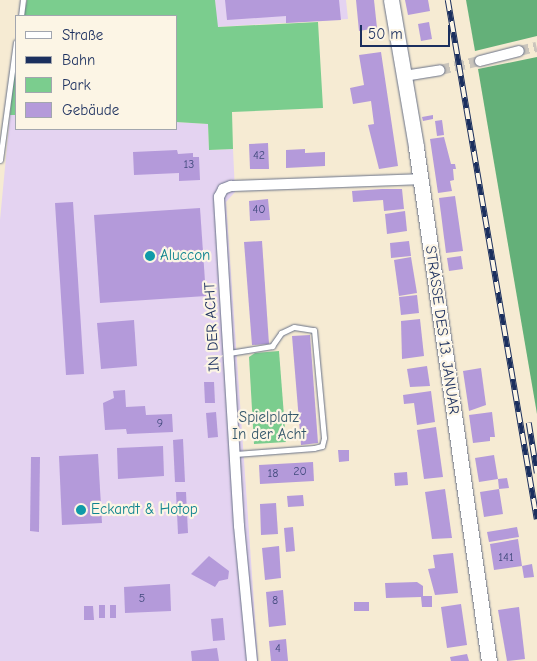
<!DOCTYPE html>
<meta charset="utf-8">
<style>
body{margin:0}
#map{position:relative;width:537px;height:661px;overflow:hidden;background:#f6ebd3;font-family:"Comic Neue",sans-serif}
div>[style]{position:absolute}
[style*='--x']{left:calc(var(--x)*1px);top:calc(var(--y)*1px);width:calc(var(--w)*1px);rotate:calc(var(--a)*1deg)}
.built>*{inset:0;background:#e4d3f1}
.green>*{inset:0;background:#7bcd8e}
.forest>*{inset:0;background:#64b079}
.building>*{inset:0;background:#b49ada}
.minor-tunnel>*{height:10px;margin-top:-5px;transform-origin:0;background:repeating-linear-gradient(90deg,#cac5bc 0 10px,transparent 0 15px)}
.roads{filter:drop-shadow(0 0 1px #687187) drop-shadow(0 0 1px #687187)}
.service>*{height:5px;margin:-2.5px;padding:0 2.5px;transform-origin:2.5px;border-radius:2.5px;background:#fff}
.minor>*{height:10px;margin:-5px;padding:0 5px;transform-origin:5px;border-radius:5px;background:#fff}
.primary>*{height:15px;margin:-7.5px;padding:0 7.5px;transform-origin:7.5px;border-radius:7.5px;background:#fff}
.rail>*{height:5.5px;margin-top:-2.75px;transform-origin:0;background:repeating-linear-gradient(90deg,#fcf5e5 0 11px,#1b2f5e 0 22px);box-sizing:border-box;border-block:1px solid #1b2f5e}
.dots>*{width:14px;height:14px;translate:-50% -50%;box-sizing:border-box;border:2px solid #fcf5e5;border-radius:50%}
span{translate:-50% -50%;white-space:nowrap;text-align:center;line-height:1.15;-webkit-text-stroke:4.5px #fcf5e5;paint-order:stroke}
.number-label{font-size:12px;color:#414a7d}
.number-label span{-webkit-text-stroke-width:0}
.culture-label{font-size:15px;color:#0d838f}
.left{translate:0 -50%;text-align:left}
.street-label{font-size:15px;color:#1b2f5e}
.park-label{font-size:15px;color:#33566a}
.legend{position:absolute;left:15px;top:15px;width:162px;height:115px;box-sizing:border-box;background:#fcf5e5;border:1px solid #a2a6af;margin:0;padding:6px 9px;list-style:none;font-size:15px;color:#1b2f5e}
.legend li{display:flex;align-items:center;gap:10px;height:25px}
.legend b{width:25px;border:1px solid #a2a6af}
.scale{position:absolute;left:360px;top:25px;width:90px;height:22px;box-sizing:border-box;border:2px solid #1b2f5e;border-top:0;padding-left:6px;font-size:15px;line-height:18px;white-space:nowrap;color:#1b2f5e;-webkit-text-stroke:4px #fcf5e5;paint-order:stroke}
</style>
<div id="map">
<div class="built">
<div style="clip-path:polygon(215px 0,346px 0,348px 19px,217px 27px)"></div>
<div style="clip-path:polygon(10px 115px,16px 115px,16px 129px,176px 129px,176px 122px,208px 124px,209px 150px,233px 149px,235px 192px,226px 202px,258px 661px,0 661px,0 220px)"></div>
</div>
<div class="green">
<div style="clip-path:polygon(27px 0,215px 0,218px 27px,318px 22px,323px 108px,232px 112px,233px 149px,209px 150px,208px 124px,176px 122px,176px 16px,24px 16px)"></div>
<div style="clip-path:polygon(16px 61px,16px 115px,10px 115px,12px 89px)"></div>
<div style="clip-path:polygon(279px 351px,286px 442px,254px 444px,249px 357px,255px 353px)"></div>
</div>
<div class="forest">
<div style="clip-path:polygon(466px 0,537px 0,537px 36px,475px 51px)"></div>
<div style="clip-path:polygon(537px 57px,537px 414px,478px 69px)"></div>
</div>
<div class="building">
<div style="clip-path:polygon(225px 0,339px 0,341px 20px,286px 23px,286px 16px,227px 20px)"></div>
<div style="clip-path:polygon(356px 0,374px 0,377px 28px,359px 31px)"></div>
<div style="clip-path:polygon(405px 0,428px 0,430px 11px,408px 15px)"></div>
<div style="clip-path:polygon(429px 22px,432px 39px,421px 41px,418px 24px)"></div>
<div style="clip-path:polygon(381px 52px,398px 166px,379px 169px,368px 125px,374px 124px,371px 101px,353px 104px,350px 88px,364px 85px,359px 55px)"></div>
<div style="clip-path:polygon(433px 115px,433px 119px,423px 121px,422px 117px)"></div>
<div style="clip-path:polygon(442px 120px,444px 135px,437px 136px,435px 121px)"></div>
<div style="clip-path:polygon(444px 137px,451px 164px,455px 164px,456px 169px,453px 169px,454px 180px,450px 181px,452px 191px,438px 193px,430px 139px)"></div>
<div style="clip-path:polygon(268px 143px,269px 169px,250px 169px,249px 144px)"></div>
<div style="clip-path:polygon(305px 149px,305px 153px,325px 152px,325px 166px,286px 168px,286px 150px)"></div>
<div style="clip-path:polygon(177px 150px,178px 154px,193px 153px,193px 157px,199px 157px,200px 180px,179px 181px,179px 173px,134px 175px,133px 152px)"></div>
<div style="clip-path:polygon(382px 189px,402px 189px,404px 209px,384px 211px,383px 200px,353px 202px,352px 191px)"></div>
<div style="clip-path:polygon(455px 196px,463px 251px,446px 253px,439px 198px)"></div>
<div style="clip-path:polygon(268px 199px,270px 220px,250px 221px,249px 201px)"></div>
<div style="clip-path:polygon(73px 202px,84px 374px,66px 375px,55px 203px)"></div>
<div style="clip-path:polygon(200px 208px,206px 296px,100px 303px,94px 215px)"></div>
<div style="clip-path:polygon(405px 211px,407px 231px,387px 234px,385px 214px)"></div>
<div style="clip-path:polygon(262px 241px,269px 344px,252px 345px,244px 242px)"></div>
<div style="clip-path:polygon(409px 241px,411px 256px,391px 258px,390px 243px)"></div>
<div style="clip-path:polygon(461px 256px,463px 269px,449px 271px,447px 258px)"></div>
<div style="clip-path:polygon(411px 257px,417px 293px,399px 296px,394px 260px)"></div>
<div style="clip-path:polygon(417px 295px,419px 313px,401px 315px,399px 297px)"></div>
<div style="clip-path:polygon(420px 319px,424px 356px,402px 359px,401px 321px)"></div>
<div style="clip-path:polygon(134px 320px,137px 366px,101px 369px,97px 323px)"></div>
<div style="clip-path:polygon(310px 335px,318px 443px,301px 445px,292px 336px)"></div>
<div style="clip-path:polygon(427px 366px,430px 386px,410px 387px,407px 369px)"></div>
<div style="clip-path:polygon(481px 368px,486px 405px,469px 411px,463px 371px)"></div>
<div style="clip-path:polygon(204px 382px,214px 382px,215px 403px,205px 403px)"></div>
<div style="clip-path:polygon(125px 390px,126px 407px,145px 406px,146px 415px,172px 414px,173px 432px,127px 434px,126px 429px,105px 430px,103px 403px,114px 398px,113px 391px)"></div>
<div style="clip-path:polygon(431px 391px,435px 422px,417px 425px,414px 403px,404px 404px,403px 395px)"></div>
<div style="clip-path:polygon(216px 412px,218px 437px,208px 438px,206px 413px)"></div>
<div style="clip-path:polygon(492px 412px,495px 437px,490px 437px,490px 441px,473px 443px,469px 415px)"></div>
<div style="clip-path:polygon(436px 427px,443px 477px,424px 479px,417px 430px)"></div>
<div style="clip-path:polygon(183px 439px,185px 482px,175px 482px,173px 440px)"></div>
<div style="clip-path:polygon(163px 446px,164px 476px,118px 479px,117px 448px)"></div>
<div style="clip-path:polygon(338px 450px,349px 450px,349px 461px,339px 462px)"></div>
<div style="clip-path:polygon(98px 454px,102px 523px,62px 525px,59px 456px)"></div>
<div style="clip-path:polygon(494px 455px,498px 479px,479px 482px,475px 458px)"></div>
<div style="clip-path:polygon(31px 457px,40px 457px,39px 532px,30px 531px)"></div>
<div style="clip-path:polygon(313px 462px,314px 481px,260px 484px,259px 465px)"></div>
<div style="clip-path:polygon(407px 472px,408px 485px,395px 486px,394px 473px)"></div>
<div style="clip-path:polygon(507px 478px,509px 488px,499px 489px,503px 514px,484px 517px,480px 492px,499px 489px,498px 479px)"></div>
<div style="clip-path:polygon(445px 489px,452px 538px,432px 539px,425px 492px)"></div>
<div style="clip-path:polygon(176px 492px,186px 492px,188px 533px,178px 534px)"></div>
<div style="clip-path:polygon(303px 495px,304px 506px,288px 507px,287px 496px)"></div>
<div style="clip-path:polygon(276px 503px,278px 534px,261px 535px,260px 504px)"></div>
<div style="clip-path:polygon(293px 527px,295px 551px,286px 552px,284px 528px)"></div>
<div style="clip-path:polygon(517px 527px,519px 537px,489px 542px,487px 532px)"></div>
<div style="clip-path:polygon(518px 539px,522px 566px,494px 570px,490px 544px)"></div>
<div style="clip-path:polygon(279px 546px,281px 578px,265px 580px,262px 548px)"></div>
<div style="clip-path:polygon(453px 553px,458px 593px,435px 595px,428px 569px,435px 568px,433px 555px)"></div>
<div style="clip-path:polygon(209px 556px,229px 571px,228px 579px,219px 581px,215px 587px,191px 574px)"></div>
<div style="clip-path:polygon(532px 564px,534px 577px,524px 578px,522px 566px)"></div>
<div style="clip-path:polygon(417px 582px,423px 586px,423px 596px,432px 596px,432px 607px,422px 607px,421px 597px,386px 598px,385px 583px)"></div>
<div style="clip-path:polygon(170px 584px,171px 611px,125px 613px,124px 587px)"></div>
<div style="clip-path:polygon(283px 590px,286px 625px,269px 627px,266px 592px)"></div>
<div style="clip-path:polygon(354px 602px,369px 602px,369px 611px,354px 611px)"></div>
<div style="clip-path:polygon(461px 604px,467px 645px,447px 648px,441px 607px)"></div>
<div style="clip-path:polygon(99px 605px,105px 605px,105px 618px,99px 618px)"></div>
<div style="clip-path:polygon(110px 605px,116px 605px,116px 618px,110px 618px)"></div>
<div style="clip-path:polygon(84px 606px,93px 606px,94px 620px,84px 620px)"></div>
<div style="clip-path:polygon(519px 607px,525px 659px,507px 661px,498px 610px)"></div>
<div style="clip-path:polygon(223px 618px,225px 640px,213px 641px,211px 619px)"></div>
<div style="clip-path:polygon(286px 639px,288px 661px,271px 661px,269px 641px)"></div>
<div style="clip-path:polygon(217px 648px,219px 661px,192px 661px,191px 651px)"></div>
<div style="clip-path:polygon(467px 654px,469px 661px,451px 661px,450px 657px)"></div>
</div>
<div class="minor-tunnel">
<div style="--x:519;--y:51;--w:18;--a:-13"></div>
<div style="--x:440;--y:70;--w:41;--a:-12.7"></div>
</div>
<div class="roads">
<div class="service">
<div style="--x:21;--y:16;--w:16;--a:-83"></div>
<div style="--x:0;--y:160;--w:119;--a:-82.3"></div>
<div style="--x:229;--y:353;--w:44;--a:-9.2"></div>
<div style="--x:272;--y:346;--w:16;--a:-55"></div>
<div style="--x:281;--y:333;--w:14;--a:-25"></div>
<div style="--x:294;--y:327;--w:20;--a:9"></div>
<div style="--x:314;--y:330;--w:108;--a:84.7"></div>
<div style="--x:324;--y:438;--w:8;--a:104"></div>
<div style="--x:322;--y:446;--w:8;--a:166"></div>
<div style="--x:314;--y:448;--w:79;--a:175.7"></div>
</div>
<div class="minor">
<div style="--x:480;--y:61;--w:40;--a:-14.4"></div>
<div style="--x:404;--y:76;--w:36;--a:-9"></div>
<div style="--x:252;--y:661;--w:136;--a:-95.5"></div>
<div style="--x:239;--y:526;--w:330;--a:-93.5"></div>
<div style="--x:219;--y:197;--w:9;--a:-63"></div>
<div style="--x:223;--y:189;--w:9;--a:-21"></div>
<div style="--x:231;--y:186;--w:189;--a:-2.1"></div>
</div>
<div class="primary">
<div style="--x:391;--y:0;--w:149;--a:80.3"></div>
<div style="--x:416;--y:147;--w:519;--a:81.92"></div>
</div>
</div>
<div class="rail">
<div style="--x:448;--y:0;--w:527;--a:80.27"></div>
<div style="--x:529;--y:423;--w:51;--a:80.9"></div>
</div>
<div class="dots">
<div style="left:150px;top:256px;background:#0f9aa8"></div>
<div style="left:81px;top:510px;background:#0f9aa8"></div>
</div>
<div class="number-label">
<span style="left:259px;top:156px">42</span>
<span style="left:189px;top:165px">13</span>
<span style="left:259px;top:210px">40</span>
<span style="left:160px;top:424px">9</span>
<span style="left:300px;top:472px">20</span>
<span style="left:273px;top:474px">18</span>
<span style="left:506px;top:558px">141</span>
<span style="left:142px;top:599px">5</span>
<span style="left:275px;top:601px">8</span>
<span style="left:278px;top:649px">4</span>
</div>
<div class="culture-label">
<span class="left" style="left:160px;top:256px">Aluccon</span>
<span class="left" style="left:91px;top:510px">Eckardt &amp; Hotop</span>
</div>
<div class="street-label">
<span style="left:212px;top:327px;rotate:-93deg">IN DER ACHT</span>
<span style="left:442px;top:330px;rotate:82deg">STRASSE DES 13. JANUAR</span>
</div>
<div class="park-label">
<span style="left:269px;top:426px">Spielplatz<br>In der Acht</span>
</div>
<ul class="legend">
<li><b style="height:6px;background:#fff"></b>Straße</li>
<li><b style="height:6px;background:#1b2f5e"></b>Bahn</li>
<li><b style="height:14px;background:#7bcd8e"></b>Park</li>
<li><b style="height:14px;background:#b49ada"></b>Gebäude</li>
</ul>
<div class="scale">50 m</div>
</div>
